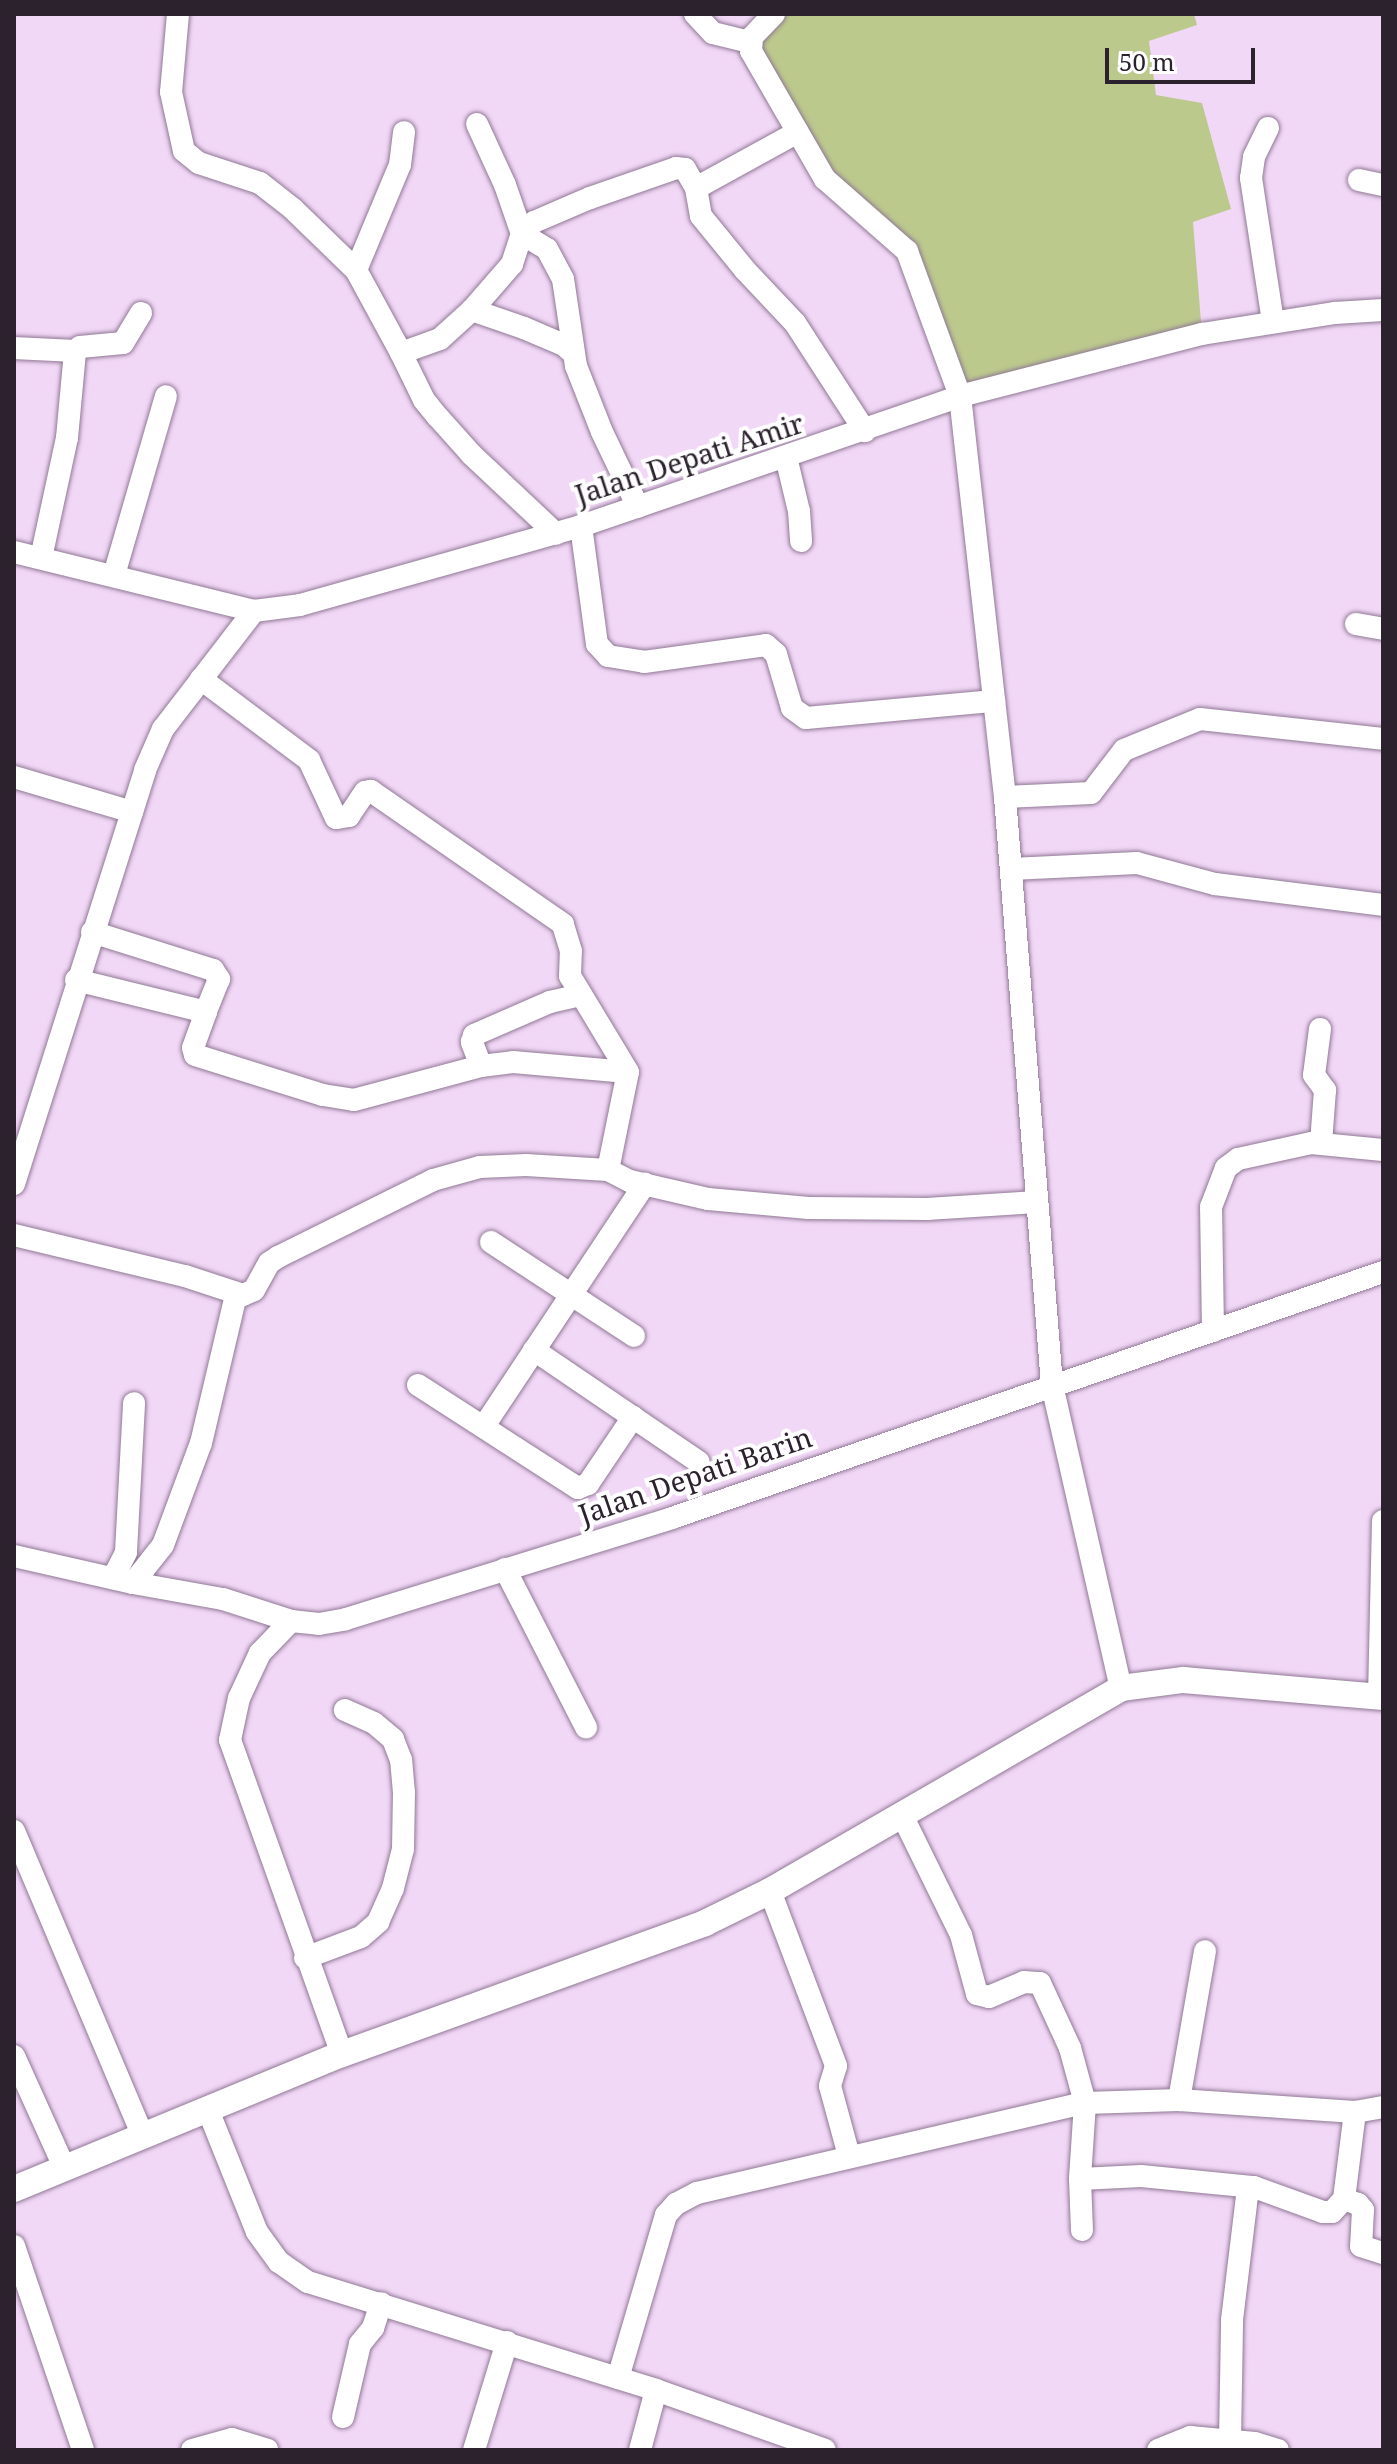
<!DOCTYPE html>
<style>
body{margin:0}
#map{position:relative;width:1397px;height:2464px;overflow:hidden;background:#f2d8f7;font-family:"Noto Serif",serif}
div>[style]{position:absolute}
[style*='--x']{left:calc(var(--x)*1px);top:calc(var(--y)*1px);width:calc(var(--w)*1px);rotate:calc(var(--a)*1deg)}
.green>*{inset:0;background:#bcc98d}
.roads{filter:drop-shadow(0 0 2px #907995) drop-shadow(0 0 2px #907995)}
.minor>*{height:22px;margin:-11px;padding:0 11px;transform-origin:11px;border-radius:11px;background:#fff}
.major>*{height:26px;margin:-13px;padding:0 13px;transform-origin:13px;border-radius:13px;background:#fff}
span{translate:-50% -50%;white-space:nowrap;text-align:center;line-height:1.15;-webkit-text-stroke:8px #fff;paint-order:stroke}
.street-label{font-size:28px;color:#2b222d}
.frame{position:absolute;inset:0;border:16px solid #2b222d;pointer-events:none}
.scale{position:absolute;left:1105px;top:48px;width:150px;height:36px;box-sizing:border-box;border:4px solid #2b222d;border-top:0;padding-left:10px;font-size:24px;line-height:28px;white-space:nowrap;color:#2b222d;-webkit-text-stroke:6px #fff;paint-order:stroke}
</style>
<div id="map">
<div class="green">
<div style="clip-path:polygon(784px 14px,1194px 14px,1197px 25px,1149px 41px,1156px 95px,1202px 103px,1231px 209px,1193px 222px,1202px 334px,970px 395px,910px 258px,825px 178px,753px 50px)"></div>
</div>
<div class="roads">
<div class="minor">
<div style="--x:178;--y:14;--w:78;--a:95.1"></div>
<div style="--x:171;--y:92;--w:60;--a:77.6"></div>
<div style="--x:184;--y:151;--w:19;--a:39"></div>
<div style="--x:199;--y:163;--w:64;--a:18.2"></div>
<div style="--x:260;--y:183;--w:42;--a:38.2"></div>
<div style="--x:293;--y:209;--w:88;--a:44.1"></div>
<div style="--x:356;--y:270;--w:94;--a:61.5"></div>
<div style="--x:401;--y:353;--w:41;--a:-19.7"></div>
<div style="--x:440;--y:339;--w:43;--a:-42.2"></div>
<div style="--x:472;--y:310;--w:55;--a:19.1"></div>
<div style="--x:524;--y:328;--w:43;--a:23"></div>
<div style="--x:564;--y:345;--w:12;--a:42"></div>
<div style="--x:695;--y:14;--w:26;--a:47"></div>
<div style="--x:713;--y:33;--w:38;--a:14"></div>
<div style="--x:774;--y:14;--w:32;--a:134"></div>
<div style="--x:752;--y:37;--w:14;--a:94"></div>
<div style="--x:751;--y:51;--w:148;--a:60"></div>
<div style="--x:825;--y:179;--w:109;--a:41.3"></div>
<div style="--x:907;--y:251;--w:154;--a:69.9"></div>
<div style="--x:960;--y:396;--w:404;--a:83.6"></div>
<div style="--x:1005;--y:797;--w:590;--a:85.43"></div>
<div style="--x:1052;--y:1385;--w:311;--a:77.2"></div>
<div style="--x:477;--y:124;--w:67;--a:65.3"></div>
<div style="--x:505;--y:185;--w:52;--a:70.9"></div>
<div style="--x:522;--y:234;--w:29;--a:31"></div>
<div style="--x:547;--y:249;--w:34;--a:62"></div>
<div style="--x:563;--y:279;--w:88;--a:81.5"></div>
<div style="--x:576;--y:366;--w:71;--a:68.5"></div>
<div style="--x:602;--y:432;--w:83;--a:64.4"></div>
<div style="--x:1268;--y:128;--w:32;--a:116"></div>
<div style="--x:1254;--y:157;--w:21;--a:98"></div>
<div style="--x:1251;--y:178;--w:145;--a:81.3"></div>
<div style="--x:1359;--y:180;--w:25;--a:12"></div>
<div style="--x:696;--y:188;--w:116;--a:-28.8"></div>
<div style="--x:356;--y:270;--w:114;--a:-67.3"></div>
<div style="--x:400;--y:165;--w:33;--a:-83"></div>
<div style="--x:472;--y:310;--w:61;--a:-49"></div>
<div style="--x:512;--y:264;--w:32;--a:-72"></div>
<div style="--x:522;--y:234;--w:17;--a:-45"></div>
<div style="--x:534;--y:222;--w:61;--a:-23.2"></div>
<div style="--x:590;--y:198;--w:91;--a:-19.2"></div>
<div style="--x:676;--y:168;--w:9;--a:6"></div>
<div style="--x:685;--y:169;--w:22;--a:60"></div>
<div style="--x:696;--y:188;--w:28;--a:80"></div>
<div style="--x:701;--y:216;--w:70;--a:50.8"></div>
<div style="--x:745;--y:270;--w:73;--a:46.7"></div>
<div style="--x:795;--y:323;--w:129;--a:57.1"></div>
<div style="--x:14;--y:348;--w:61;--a:2.8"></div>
<div style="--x:401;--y:353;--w:52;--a:63.9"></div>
<div style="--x:424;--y:400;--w:22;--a:51"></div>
<div style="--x:438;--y:417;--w:51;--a:48.2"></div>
<div style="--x:472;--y:455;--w:115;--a:43.2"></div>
<div style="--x:786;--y:457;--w:56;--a:76.5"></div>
<div style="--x:799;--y:511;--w:30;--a:86"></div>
<div style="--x:581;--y:526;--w:119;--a:82.3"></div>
<div style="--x:597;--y:644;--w:16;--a:47"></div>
<div style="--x:608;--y:656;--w:36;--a:9"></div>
<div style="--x:644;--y:662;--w:123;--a:-7.9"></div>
<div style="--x:766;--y:645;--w:13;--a:42"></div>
<div style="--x:776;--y:654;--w:56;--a:73.5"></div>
<div style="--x:792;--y:708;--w:17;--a:36"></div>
<div style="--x:806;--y:718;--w:189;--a:-5.2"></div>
<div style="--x:14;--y:552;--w:247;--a:13.8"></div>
<div style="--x:254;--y:611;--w:46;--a:-7.4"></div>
<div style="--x:300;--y:605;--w:292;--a:-15.7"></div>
<div style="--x:581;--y:526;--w:401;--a:-18.9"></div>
<div style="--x:960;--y:396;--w:250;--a:-14.4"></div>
<div style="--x:1202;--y:334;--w:135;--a:-9"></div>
<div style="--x:1335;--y:313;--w:48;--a:-3.6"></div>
<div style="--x:41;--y:558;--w:123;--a:-77.8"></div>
<div style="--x:67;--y:438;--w:87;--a:-84.7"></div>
<div style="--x:75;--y:351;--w:6;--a:-39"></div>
<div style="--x:80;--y:347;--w:43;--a:-5.3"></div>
<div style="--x:123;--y:343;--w:35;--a:-59"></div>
<div style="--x:114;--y:575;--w:186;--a:-73.8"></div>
<div style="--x:1356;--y:624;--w:27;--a:10"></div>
<div style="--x:14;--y:777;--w:123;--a:16.5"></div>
<div style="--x:1005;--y:797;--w:86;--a:-2.7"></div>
<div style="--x:1091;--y:793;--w:54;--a:-52.5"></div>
<div style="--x:1124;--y:750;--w:82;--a:-22.2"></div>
<div style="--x:1200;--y:719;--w:184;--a:6.2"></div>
<div style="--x:1011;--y:869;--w:126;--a:-2.7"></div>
<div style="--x:1137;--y:863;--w:81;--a:15.1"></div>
<div style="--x:1215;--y:884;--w:169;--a:7.1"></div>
<div style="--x:92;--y:932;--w:127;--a:17.4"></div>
<div style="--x:213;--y:970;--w:11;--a:56"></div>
<div style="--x:219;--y:979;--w:35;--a:112"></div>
<div style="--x:76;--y:980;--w:134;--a:13.8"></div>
<div style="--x:206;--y:1012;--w:38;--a:110"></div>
<div style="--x:193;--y:1048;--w:7;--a:74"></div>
<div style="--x:195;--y:1055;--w:134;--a:17.4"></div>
<div style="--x:323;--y:1095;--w:31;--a:9"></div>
<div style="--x:354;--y:1100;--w:131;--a:-15"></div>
<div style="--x:481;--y:1066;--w:26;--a:-111"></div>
<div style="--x:472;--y:1042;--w:7;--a:-74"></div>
<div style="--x:474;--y:1035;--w:83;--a:-23.5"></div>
<div style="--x:550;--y:1002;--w:31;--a:-13"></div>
<div style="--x:1320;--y:1029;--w:46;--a:97.4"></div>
<div style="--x:1314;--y:1075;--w:19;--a:54"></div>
<div style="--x:1325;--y:1090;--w:53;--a:94.3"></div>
<div style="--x:481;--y:1066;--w:32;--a:-7"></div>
<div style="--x:513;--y:1062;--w:115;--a:5"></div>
<div style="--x:608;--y:1170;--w:25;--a:27"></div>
<div style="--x:630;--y:1181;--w:80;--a:13"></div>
<div style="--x:708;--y:1199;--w:101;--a:5.1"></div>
<div style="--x:809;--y:1208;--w:118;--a:0.5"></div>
<div style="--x:927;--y:1209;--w:110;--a:-3.6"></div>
<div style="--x:14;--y:1184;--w:434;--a:-72.4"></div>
<div style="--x:145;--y:770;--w:45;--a:-66.3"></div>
<div style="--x:163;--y:729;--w:149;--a:-52.4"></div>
<div style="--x:14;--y:1235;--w:176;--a:13.5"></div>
<div style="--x:185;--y:1276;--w:61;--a:18.1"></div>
<div style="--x:243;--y:1295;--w:12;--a:-24"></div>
<div style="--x:254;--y:1290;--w:31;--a:-61"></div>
<div style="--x:269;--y:1263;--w:11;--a:-34"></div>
<div style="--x:278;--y:1257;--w:173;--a:-26.4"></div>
<div style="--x:433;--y:1180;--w:49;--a:-15.5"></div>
<div style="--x:480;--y:1167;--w:46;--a:-2.5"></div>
<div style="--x:526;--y:1165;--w:82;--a:3.5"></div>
<div style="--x:608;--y:1170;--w:100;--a:-78.5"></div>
<div style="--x:628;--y:1072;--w:112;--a:-121.1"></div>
<div style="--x:570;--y:976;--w:25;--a:-88"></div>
<div style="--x:571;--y:951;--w:28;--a:-107"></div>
<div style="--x:563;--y:924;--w:234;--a:-145.3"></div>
<div style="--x:371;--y:791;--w:6;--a:171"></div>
<div style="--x:365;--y:792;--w:29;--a:124"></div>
<div style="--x:349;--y:816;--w:13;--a:171"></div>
<div style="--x:336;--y:818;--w:64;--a:-115"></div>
<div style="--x:309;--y:760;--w:135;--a:-143.1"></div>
<div style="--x:491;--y:1242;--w:171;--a:33.3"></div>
<div style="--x:1213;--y:1331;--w:124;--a:-90.9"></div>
<div style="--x:1211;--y:1207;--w:42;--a:-69"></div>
<div style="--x:1226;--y:1168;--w:15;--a:-37"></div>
<div style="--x:1238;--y:1159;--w:75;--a:-12.4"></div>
<div style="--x:1311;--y:1143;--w:72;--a:5.6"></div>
<div style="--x:534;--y:1350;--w:199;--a:34.2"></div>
<div style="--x:418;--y:1385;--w:190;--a:32.8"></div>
<div style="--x:578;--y:1488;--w:11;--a:-22"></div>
<div style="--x:588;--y:1484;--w:81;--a:-56.1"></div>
<div style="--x:484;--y:1426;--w:291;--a:-56.4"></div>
<div style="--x:14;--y:1556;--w:122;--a:12.8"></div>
<div style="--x:133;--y:1583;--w:91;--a:10.1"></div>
<div style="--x:223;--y:1599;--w:71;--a:17.9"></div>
<div style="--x:291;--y:1621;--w:28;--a:6"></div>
<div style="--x:319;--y:1624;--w:27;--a:-10"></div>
<div style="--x:346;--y:1619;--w:341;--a:-17.2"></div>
<div style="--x:672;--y:1518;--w:752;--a:-19.09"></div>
<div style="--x:505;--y:1569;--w:178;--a:62.9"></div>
<div style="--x:113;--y:1578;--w:29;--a:-63"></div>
<div style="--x:126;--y:1552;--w:149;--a:-86.9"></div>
<div style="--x:133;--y:1583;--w:48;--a:-51.7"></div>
<div style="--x:163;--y:1545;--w:109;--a:-69.6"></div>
<div style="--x:201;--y:1443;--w:152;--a:-76.7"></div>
<div style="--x:291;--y:1621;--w:45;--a:134.1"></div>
<div style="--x:260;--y:1653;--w:50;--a:115"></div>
<div style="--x:239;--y:1698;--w:43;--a:102.1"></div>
<div style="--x:230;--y:1740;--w:333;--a:70.4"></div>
<div style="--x:1379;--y:1697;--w:176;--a:-88.7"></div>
<div style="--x:902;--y:1815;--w:134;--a:63.8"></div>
<div style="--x:961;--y:1935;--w:61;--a:74.8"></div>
<div style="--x:977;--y:1994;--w:12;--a:14"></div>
<div style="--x:989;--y:1997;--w:38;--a:-23"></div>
<div style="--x:1024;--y:1982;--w:16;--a:4"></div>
<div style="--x:1040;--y:1983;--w:72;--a:65.2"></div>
<div style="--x:1070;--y:2048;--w:57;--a:74.7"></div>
<div style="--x:1085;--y:2103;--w:76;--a:93.8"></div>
<div style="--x:1080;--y:2179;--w:61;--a:-2.8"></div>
<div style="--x:1141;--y:2176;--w:114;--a:5.6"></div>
<div style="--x:1254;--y:2187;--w:73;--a:19.9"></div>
<div style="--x:1323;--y:2212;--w:9;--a:0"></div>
<div style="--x:1332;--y:2212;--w:18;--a:-47"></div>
<div style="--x:1344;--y:2199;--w:88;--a:-82.8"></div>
<div style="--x:14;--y:1831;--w:332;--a:67.1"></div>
<div style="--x:770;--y:1891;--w:187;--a:69.3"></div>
<div style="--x:836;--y:2066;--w:21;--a:107"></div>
<div style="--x:830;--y:2086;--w:73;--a:74.8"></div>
<div style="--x:305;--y:1958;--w:60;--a:-20.6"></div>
<div style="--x:361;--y:1937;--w:23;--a:-41"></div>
<div style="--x:378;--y:1922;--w:37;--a:-66"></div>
<div style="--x:393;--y:1888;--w:40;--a:-75.6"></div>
<div style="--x:403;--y:1849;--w:56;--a:-89"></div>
<div style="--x:404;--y:1793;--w:33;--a:-95"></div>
<div style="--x:401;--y:1760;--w:22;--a:-111"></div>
<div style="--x:393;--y:1739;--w:25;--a:-140"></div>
<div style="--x:374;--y:1723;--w:32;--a:-156"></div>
<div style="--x:14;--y:2056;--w:124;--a:65.7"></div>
<div style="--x:1179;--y:2100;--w:151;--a:-80.1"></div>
<div style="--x:208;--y:2110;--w:131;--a:68.1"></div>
<div style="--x:257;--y:2232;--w:37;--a:54"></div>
<div style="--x:279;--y:2262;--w:35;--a:35"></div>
<div style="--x:308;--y:2282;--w:364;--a:17.2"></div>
<div style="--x:656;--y:2390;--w:179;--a:19.5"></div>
<div style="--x:1080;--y:2179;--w:51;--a:87.8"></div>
<div style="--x:1344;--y:2199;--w:15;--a:20"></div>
<div style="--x:1358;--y:2204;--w:8;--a:50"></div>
<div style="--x:1363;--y:2210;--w:36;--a:93"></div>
<div style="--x:1361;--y:2246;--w:23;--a:18"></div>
<div style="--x:14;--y:2246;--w:215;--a:71.3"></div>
<div style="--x:618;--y:2378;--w:170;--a:-73.6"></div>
<div style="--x:666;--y:2215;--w:15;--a:-48"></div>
<div style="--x:676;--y:2204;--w:24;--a:-28"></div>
<div style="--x:697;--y:2193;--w:398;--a:-13.1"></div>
<div style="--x:1085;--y:2103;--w:94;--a:-1.8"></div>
<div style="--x:1179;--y:2100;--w:176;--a:3.9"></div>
<div style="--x:1355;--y:2112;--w:28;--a:-10"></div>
<div style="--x:343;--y:2417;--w:75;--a:-76.9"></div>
<div style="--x:360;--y:2344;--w:21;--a:-51"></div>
<div style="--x:373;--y:2328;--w:26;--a:-72"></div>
<div style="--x:1230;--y:2440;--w:120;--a:-89"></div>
<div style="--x:1232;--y:2320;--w:134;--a:-83.1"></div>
<div style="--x:192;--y:2450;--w:41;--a:-15.4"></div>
<div style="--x:232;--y:2439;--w:37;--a:17"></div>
<div style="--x:474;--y:2450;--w:113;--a:-73"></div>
<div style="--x:640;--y:2450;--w:62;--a:-75.1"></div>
<div style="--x:1158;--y:2450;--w:35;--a:-22"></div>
<div style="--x:1190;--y:2437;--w:65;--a:5.3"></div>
<div style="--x:1255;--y:2443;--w:24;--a:17"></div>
</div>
<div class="major">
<div style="--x:14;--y:2189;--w:355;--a:-22.4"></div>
<div style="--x:342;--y:2054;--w:386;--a:-19.8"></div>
<div style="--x:705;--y:1923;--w:72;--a:-26.2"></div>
<div style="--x:770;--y:1891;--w:405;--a:-30"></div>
<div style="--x:1121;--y:1688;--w:63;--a:-7.4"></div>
<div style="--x:1183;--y:1680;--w:201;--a:4.9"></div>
</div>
</div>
<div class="street-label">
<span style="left:689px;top:458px;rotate:-18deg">Jalan Depati Amir</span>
<span style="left:695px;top:1475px;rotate:-19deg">Jalan Depati Barin</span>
</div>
<div class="frame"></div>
<div class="scale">50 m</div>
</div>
